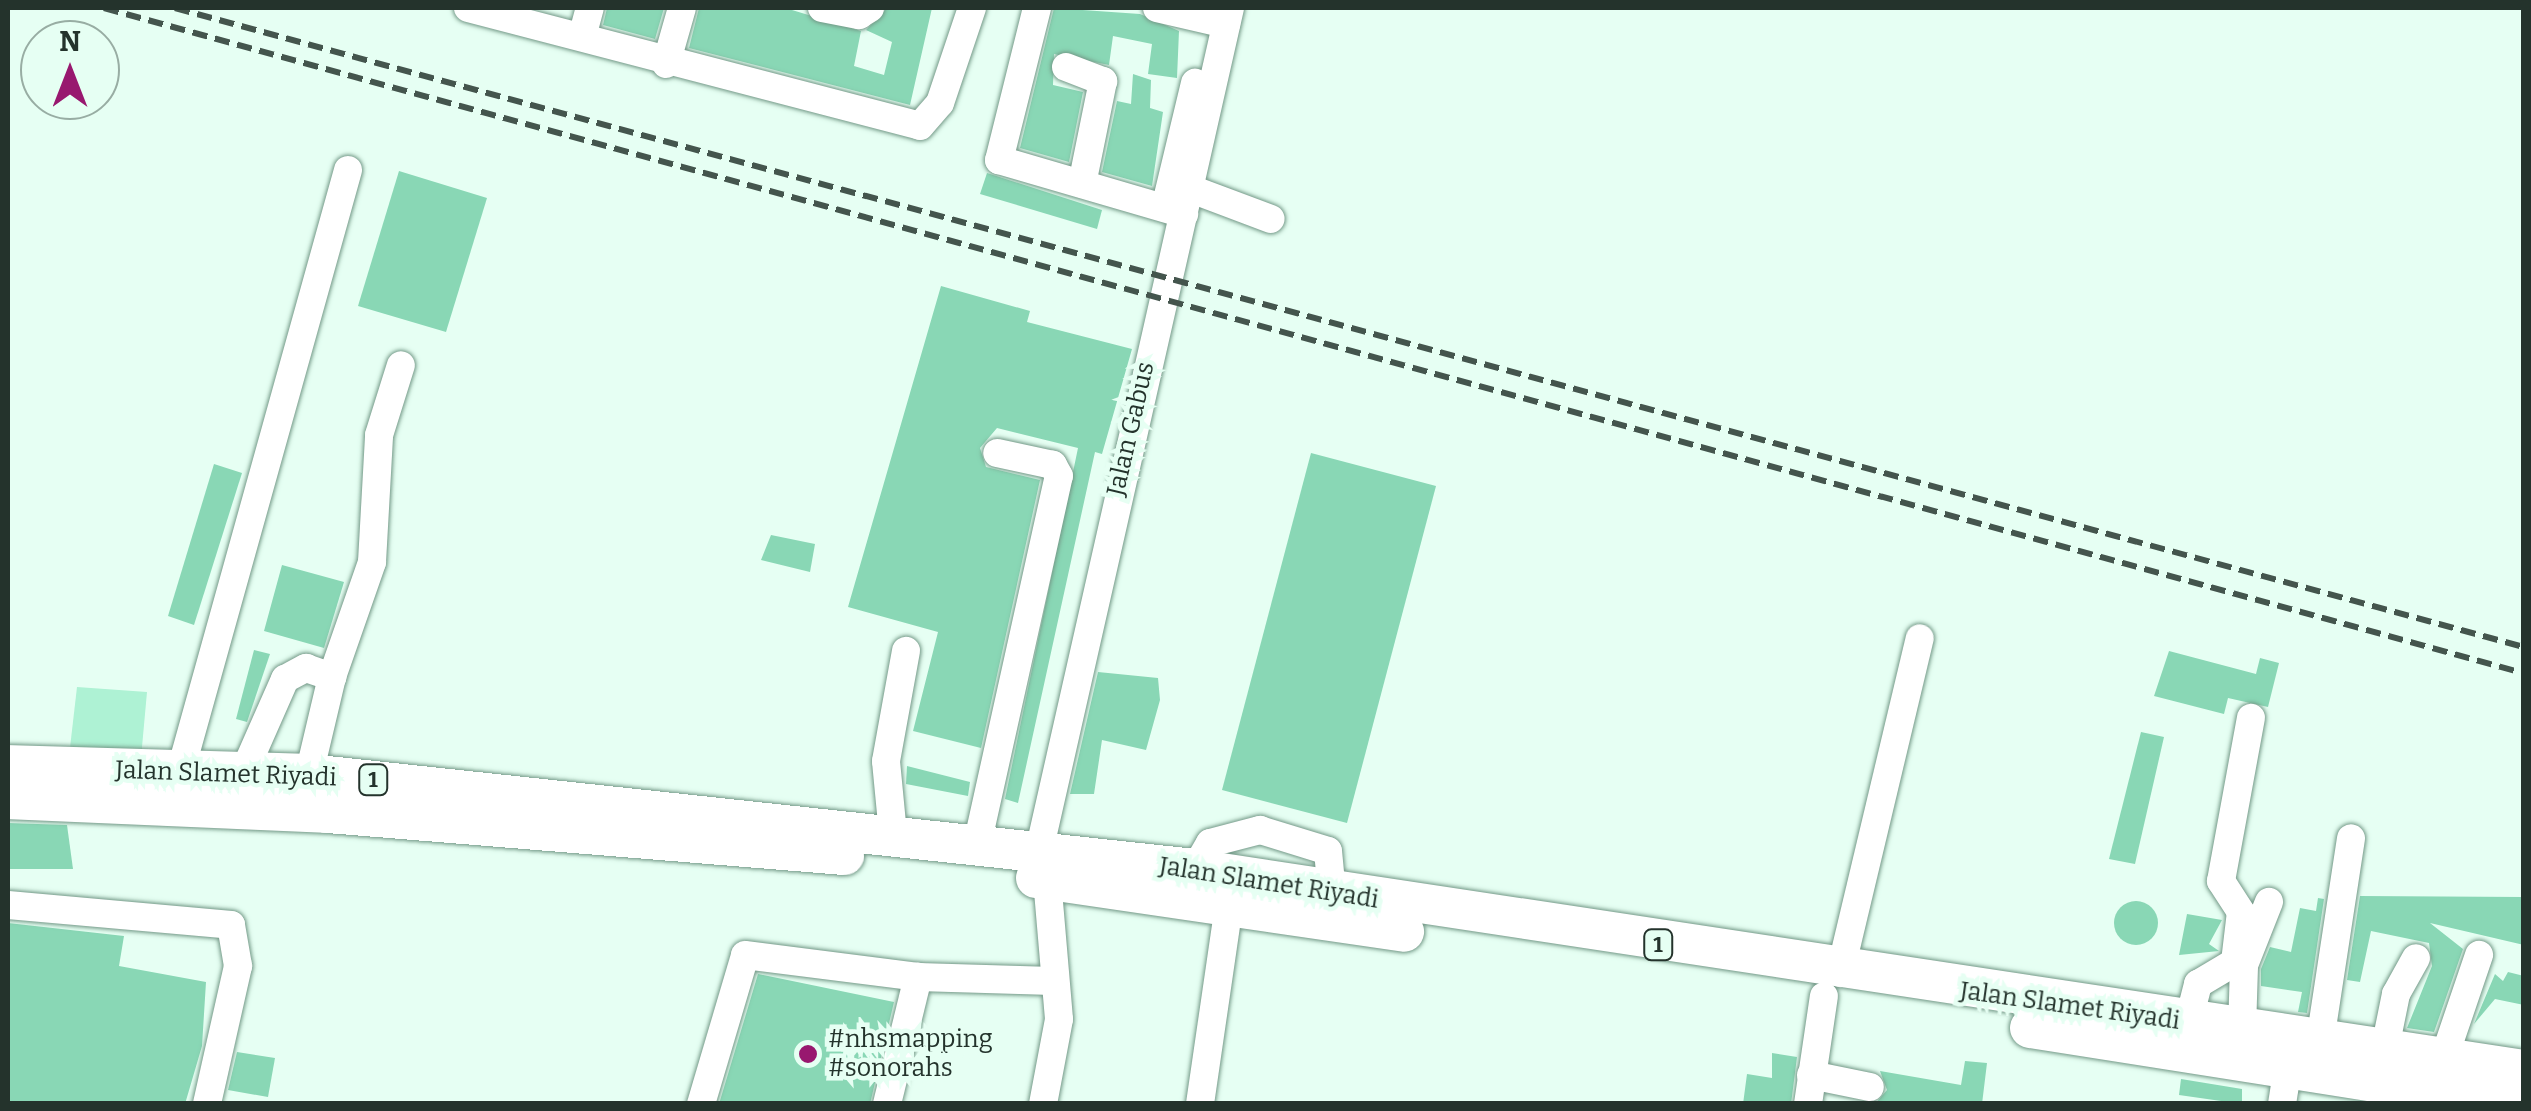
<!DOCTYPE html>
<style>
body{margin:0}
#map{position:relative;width:2531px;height:1111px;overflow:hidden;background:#e6fff3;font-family:Bitter,serif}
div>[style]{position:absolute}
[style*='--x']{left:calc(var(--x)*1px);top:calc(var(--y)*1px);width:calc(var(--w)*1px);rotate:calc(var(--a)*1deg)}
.green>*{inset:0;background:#aef2d4}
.building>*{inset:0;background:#89d7b5}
.round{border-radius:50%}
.roads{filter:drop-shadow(0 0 2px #739987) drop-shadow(0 0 2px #739987)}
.minor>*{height:28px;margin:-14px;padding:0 14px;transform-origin:14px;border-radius:14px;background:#fff}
.highway>*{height:40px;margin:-20px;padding:0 20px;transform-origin:20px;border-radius:20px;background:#fff}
.rail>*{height:6px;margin-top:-3px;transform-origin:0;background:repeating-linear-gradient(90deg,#44554d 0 15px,transparent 0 23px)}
.dots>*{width:28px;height:28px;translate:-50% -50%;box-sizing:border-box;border:5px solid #e6fff3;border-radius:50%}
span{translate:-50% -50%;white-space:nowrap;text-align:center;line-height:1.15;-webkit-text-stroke:9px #e6fff3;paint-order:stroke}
.shield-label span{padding:2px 8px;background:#e6fff3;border:2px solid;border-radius:8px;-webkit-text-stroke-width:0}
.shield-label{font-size:22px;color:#24332c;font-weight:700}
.street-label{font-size:25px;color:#24332c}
.poi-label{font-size:25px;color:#24332c}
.left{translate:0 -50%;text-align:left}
.frame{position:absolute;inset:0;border:10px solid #24332c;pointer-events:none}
.north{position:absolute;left:20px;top:20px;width:100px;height:100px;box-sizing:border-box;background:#e6fff3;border:2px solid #98ada3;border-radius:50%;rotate:0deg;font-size:28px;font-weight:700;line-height:40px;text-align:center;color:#24332c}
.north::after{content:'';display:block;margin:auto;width:35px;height:45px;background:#98186f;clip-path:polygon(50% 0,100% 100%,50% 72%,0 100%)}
</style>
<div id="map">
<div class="green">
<div style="clip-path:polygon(77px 687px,147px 692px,140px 769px,68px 765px)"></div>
</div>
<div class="building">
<div style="clip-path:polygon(607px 8px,664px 8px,655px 39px,603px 25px)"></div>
<div style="clip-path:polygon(699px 8px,792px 10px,861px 31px,854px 66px,884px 75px,892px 42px,866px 30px,887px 8px,932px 8px,910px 105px,689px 48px)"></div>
<div style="clip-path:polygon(1054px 8px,1140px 14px,1179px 31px,1177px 78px,1148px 74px,1152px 44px,1113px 36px,1109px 65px,1054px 54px,1053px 85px,1083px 92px,1069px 162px,1020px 148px)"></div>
<div style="clip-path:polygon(1133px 74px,1151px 80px,1150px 108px,1163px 112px,1152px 186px,1102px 172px,1117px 101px,1131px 104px)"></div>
<div style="clip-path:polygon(399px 171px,487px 198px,446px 332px,358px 306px)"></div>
<div style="clip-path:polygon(987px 173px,1102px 210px,1097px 229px,980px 194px)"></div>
<div style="clip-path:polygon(941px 286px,1030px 311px,1027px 322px,1132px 349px,1102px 454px,1095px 452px,1018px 803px,1005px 799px,1078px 448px,997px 428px,980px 448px,986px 467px,1040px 480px,981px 748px,913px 731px,938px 632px,848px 607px)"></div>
<div style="clip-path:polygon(1311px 453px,1436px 486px,1347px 823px,1222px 790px)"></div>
<div style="clip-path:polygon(214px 464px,242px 473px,194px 625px,168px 616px)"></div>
<div style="clip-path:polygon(771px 535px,815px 544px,810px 572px,761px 560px)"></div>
<div style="clip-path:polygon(282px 565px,344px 582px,324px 648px,264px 631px)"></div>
<div style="clip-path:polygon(254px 650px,270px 654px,247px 722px,236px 719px)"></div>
<div style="clip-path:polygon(2169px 651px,2256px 674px,2260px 658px,2279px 663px,2268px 707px,2228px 698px,2224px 714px,2154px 696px)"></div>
<div style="clip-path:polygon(1098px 672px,1158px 678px,1160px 700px,1146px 750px,1102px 740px,1094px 794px,1070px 794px)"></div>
<div style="clip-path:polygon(2141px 732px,2164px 737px,2135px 864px,2109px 859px)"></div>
<div style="clip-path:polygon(907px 766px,970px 782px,968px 796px,906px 784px)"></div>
<div style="clip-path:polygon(8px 823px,67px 825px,73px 869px,8px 869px)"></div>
<div style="clip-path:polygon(2360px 896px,2524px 897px,2524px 945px,2430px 923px,2463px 949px,2434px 1032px,2407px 1028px,2432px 966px,2429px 943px,2371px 931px,2360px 982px,2347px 980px)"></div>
<div style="clip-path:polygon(2318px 898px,2324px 899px,2307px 1013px,2298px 1012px,2302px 992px,2261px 986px,2261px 969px,2270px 947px,2291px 952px,2300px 908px,2316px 911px)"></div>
<div class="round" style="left:2114px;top:901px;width:44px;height:44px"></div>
<div style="clip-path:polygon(2187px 914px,2222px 920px,2209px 944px,2219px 951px,2179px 955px)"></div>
<div style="clip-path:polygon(8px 923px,124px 936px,119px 966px,206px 982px,202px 1046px,185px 1104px,8px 1104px)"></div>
<div style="clip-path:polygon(2508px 972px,2524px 976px,2524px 1005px,2495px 999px,2474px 1024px,2495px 974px,2503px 981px)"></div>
<div style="clip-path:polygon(758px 974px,894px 1002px,870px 1104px,719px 1104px)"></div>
<div style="clip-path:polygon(237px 1052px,275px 1058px,268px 1097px,228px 1090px)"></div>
<div style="clip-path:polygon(1772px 1053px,1797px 1057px,1791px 1104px,1743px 1104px,1747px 1074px,1772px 1078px)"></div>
<div style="clip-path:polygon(1965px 1061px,1987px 1063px,1982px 1104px,1875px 1104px,1887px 1090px,1880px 1071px,1961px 1085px)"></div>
<div style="clip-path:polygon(2181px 1079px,2242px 1089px,2242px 1104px,2179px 1095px)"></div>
</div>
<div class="roads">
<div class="minor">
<div style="--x:468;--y:8;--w:467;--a:14.6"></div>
<div style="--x:920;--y:126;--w:30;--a:-49"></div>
<div style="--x:940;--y:103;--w:100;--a:-71.4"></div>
<div style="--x:822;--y:8;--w:38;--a:11"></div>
<div style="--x:859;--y:15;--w:13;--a:-32"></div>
<div style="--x:1037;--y:8;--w:157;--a:104"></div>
<div style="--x:999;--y:160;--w:193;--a:16.3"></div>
<div style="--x:1157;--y:8;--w:71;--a:13.1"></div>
<div style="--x:582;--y:37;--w:30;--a:-75"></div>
<div style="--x:666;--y:64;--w:58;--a:-74.1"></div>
<div style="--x:1066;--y:67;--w:40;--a:21"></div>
<div style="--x:1103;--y:81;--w:105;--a:101.5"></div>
<div style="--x:1191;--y:189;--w:85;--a:20.6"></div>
<div style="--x:1165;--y:208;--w:129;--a:-76.5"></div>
<div style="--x:332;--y:677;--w:122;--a:-70.8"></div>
<div style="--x:372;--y:562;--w:127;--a:-86.8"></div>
<div style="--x:379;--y:435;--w:73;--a:-72.6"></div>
<div style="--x:244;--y:772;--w:102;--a:-66.2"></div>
<div style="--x:285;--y:679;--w:24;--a:-28"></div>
<div style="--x:306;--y:668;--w:28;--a:19"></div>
<div style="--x:332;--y:677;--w:100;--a:103.3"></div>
<div style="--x:180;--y:773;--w:626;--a:-74.43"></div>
<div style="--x:893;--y:834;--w:73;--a:-95.5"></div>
<div style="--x:886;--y:761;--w:112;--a:-79.7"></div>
<div style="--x:977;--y:845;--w:378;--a:-77.5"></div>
<div style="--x:1059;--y:476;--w:13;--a:-119"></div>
<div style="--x:1053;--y:465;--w:57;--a:-167.9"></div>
<div style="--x:1035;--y:869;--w:883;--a:-77.24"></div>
<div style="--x:1195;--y:869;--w:30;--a:-60"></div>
<div style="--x:1210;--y:843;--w:52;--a:-14.6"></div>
<div style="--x:1260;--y:830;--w:71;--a:17.2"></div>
<div style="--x:1328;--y:851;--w:42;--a:84.6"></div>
<div style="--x:8;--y:905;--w:224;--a:5.1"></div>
<div style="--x:231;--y:925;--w:42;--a:80.3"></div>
<div style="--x:238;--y:966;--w:141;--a:102.7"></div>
<div style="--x:1840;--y:973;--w:344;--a:-76.6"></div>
<div style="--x:2242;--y:1030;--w:65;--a:-88.2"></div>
<div style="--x:2244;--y:965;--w:68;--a:-68.4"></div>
<div style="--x:2185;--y:1035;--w:53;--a:-75.7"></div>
<div style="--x:2198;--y:984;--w:43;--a:-30.7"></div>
<div style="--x:2235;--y:962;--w:50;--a:-83.2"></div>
<div style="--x:2241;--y:912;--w:37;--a:-123"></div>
<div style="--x:2221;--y:881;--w:166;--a:-79.6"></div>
<div style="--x:2320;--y:1041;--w:205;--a:-81.3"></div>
<div style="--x:2385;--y:1048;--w:55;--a:-78.5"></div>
<div style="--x:2396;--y:994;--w:41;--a:-60.9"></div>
<div style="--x:2444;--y:1058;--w:109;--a:-71.2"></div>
<div style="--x:1811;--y:1075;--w:60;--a:11.5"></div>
<div style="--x:701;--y:1104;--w:155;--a:-73.5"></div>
<div style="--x:745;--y:955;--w:174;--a:7.2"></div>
<div style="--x:918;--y:977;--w:135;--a:1.7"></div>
<div style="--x:887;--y:1104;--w:131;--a:-76.3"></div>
<div style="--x:1043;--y:1104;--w:86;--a:-79.3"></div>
<div style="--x:1059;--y:1019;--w:141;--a:-94.9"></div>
<div style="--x:1200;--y:1104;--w:200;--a:-81.7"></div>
<div style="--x:1808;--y:1104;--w:109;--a:-81.6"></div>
<div style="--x:2282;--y:1104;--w:37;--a:-81"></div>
</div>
<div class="highway">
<div style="--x:8;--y:765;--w:301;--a:1.7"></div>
<div style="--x:309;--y:774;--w:891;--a:6.12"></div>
<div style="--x:1195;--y:869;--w:1344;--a:8.6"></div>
<div style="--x:8;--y:799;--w:320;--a:2.5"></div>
<div style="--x:328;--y:813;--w:518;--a:4.65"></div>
<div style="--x:1036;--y:878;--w:372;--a:8.3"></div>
<div style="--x:2030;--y:1028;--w:491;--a:8.9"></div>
</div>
</div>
<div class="rail">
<div style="--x:104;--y:8;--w:2510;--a:15.37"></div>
<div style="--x:175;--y:8;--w:2434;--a:15.22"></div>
</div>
<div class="dots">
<div style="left:808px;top:1054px;background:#98186f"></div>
</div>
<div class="shield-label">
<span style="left:373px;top:780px">1</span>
<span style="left:1658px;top:945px">1</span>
</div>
<div class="street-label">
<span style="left:1131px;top:429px;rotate:-77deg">Jalan Gabus</span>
<span style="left:226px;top:774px;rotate:2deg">Jalan Slamet Riyadi</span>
<span style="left:1269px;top:883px;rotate:9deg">Jalan Slamet Riyadi</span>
<span style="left:2070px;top:1006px;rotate:8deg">Jalan Slamet Riyadi</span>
</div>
<div class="poi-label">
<span class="left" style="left:828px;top:1054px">#nhsmapping<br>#sonorahs</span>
</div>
<div class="frame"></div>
<div class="north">N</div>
</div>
